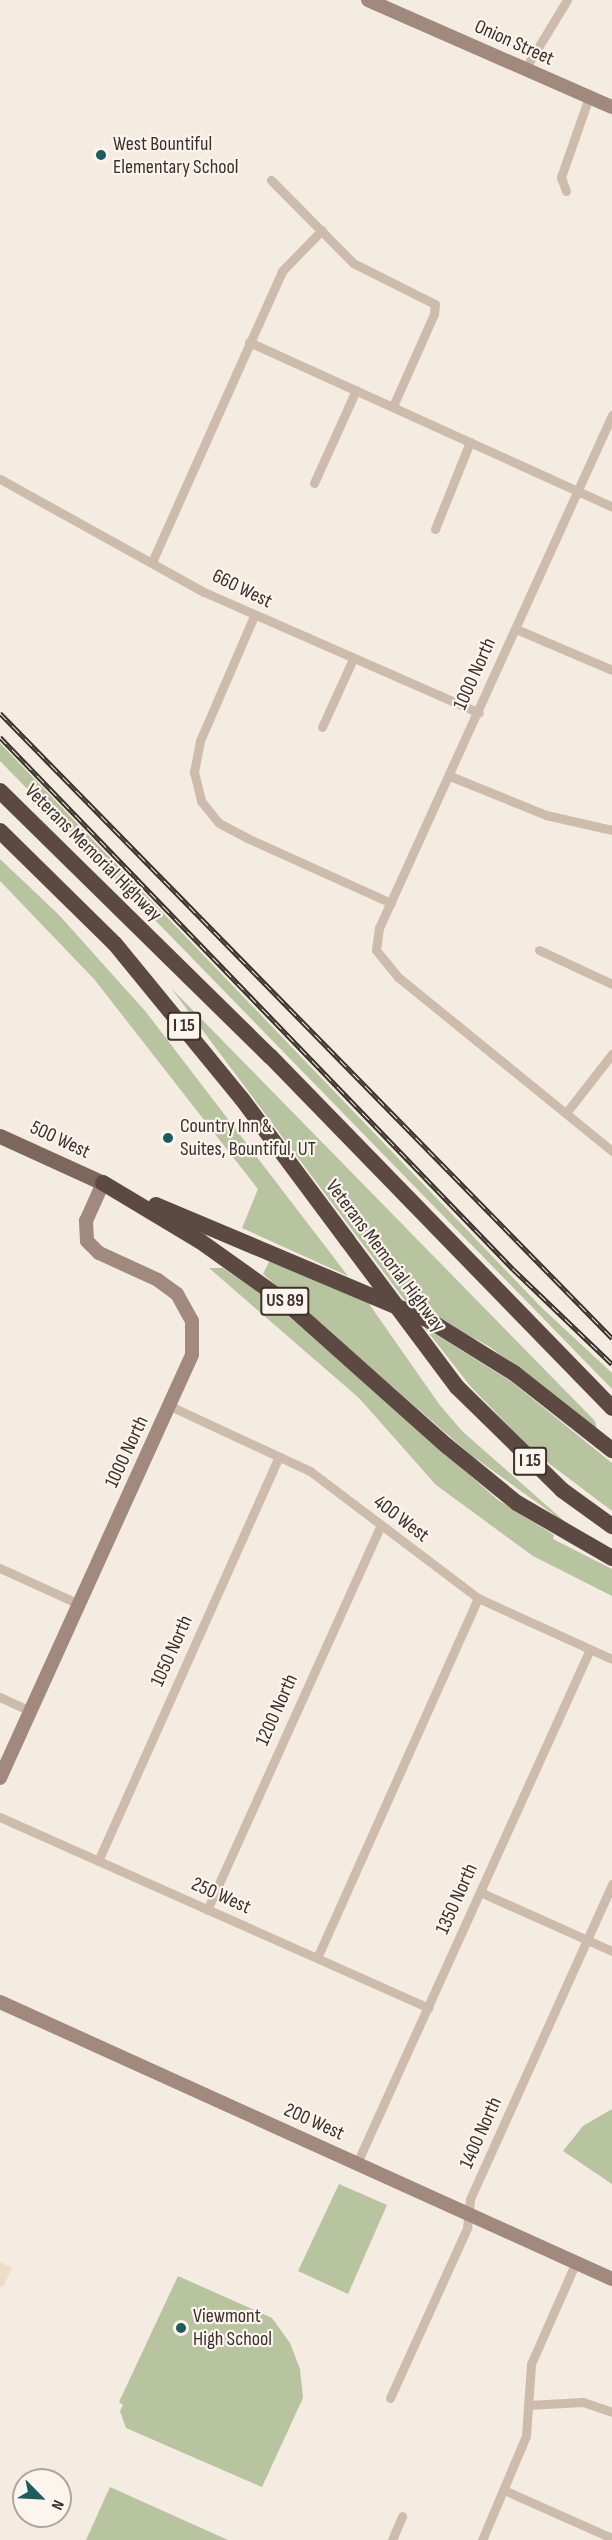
<!DOCTYPE html>
<style>
body{margin:0}
#map{position:relative;width:612px;height:2540px;overflow:hidden;background:#f4ebe1;font-family:"Sofia Sans Condensed",sans-serif}
div>[style]{position:absolute}
[style*='--x']{left:calc(var(--x)*1px);top:calc(var(--y)*1px);width:calc(var(--w)*1px);rotate:calc(var(--a)*1deg)}
.green>*{inset:0;background:#b8c4a0}
.plaza>*{inset:0;background:#ecdcc8}
.street>*{height:9px;margin:-4.5px;padding:0 4.5px;transform-origin:4.5px;border-radius:4.5px;background:#cdbbac}
.secondary>*{height:14px;margin:-7px;padding:0 7px;transform-origin:7px;border-radius:7px;background:#a18a7d}
.primary>*{height:15px;margin:-7.5px;padding:0 7.5px;transform-origin:7.5px;border-radius:7.5px;background:#7d675c}
.highway>*{height:16px;margin:-8px;padding:0 8px;transform-origin:8px;border-radius:8px;background:#5c4a42}
.rail>*{height:5px;margin-top:-2.5px;transform-origin:0;background:repeating-linear-gradient(90deg,#fbf5ee 0 9px,#3b302b 0 18px);box-sizing:border-box;border-block:2px solid #3b302b}
.highway-bridge>*{height:16px;margin:-8px;padding:0 8px;transform-origin:8px;border-radius:8px;background:#5c4a42}
.dots>*{width:16px;height:16px;translate:-50% -50%;box-sizing:border-box;border:3px solid #fbf5ee;border-radius:50%}
span{translate:-50% -50%;white-space:nowrap;text-align:center;line-height:1.15;-webkit-text-stroke:4.5px #fbf5ee;paint-order:stroke}
.shield-label span{padding:2px 4px;background:#fbf5ee;border:2px solid;border-radius:4px;-webkit-text-stroke-width:0}
.shield-label{font-size:18px;color:#3b302b;font-weight:700}
.street-label{font-size:20px;color:#3b302b}
.poi-label{font-size:20px;color:#3b302b}
.left{translate:0 -50%;text-align:left}
.north{position:absolute;left:12px;top:2468px;width:60px;height:60px;box-sizing:border-box;background:#fbf5ee;border:2px solid #aea6a0;border-radius:50%;rotate:114deg;font-size:16px;font-weight:700;line-height:24px;text-align:center;color:#3b302b}
.north::after{content:'';display:block;margin:auto;width:21px;height:27px;background:#1f5a5e;clip-path:polygon(50% 0,100% 100%,50% 72%,0 100%)}
</style>
<div id="map">
<div class="green">
<div style="clip-path:polygon(0 743px,541px 1307px,612px 1373px,612px 1389px,0 761px)"></div>
<div style="clip-path:polygon(0 859px,59px 915px,146px 1012px,348px 1276px,242px 1228px,258px 1189px,94px 979px,0 881px)"></div>
<div style="clip-path:polygon(171px 988px,595px 1421px,597px 1429px,490px 1347px,406px 1302px)"></div>
<div style="clip-path:polygon(271px 1258px,367px 1301px,439px 1404px,462px 1431px,571px 1527px,471px 1455px,263px 1274px)"></div>
<div style="clip-path:polygon(209px 1268px,223px 1268px,270px 1300px,498px 1500px,554px 1535px,553px 1539px,612px 1569px,612px 1596px,533px 1556px,436px 1485px,359px 1398px)"></div>
<div style="clip-path:polygon(424px 1327px,512px 1382px,612px 1463px,612px 1511px,534px 1452px,471px 1387px)"></div>
<div style="clip-path:polygon(612px 2109px,612px 2184px,563px 2151px,583px 2126px)"></div>
<div style="clip-path:polygon(339px 2184px,387px 2205px,348px 2294px,298px 2271px)"></div>
<div style="clip-path:polygon(178px 2276px,272px 2318px,290px 2343px,300px 2369px,303px 2398px,262px 2487px,126px 2428px,120px 2411px,123px 2405px,119px 2402px)"></div>
<div style="clip-path:polygon(110px 2487px,228px 2540px,86px 2540px)"></div>
</div>
<div class="plaza">
<div style="clip-path:polygon(0 2262px,12px 2268px,3px 2287px,0 2286px)"></div>
</div>
<div class="street">
<div style="--x:525;--y:69;--w:81;--a:-58.7"></div>
<div style="--x:271;--y:180;--w:117;--a:45.3"></div>
<div style="--x:353;--y:263;--w:92;--a:26.6"></div>
<div style="--x:435;--y:304;--w:10;--a:96"></div>
<div style="--x:434;--y:314;--w:101;--a:114"></div>
<div style="--x:566;--y:191;--w:15;--a:-110"></div>
<div style="--x:561;--y:177;--w:85;--a:-70.7"></div>
<div style="--x:249;--y:342;--w:399;--a:24.4"></div>
<div style="--x:612;--y:415;--w:563;--a:114.43"></div>
<div style="--x:379;--y:928;--w:22;--a:98"></div>
<div style="--x:376;--y:950;--w:35;--a:51"></div>
<div style="--x:398;--y:977;--w:276;--a:39.1"></div>
<div style="--x:0;--y:479;--w:233;--a:29"></div>
<div style="--x:204;--y:592;--w:300;--a:23.7"></div>
<div style="--x:314;--y:483;--w:102;--a:-65.7"></div>
<div style="--x:435;--y:529;--w:94;--a:-68.1"></div>
<div style="--x:152;--y:562;--w:319;--a:-65.9"></div>
<div style="--x:282;--y:271;--w:57;--a:-45.7"></div>
<div style="--x:254;--y:616;--w:136;--a:113.4"></div>
<div style="--x:200;--y:741;--w:32;--a:101"></div>
<div style="--x:194;--y:772;--w:30;--a:76"></div>
<div style="--x:201;--y:801;--w:28;--a:51"></div>
<div style="--x:219;--y:823;--w:32;--a:28"></div>
<div style="--x:247;--y:838;--w:158;--a:24.3"></div>
<div style="--x:516;--y:629;--w:104;--a:23.1"></div>
<div style="--x:322;--y:727;--w:75;--a:-65.5"></div>
<div style="--x:450;--y:776;--w:104;--a:22.1"></div>
<div style="--x:546;--y:815;--w:68;--a:12.8"></div>
<div style="--x:539;--y:950;--w:81;--a:25"></div>
<div style="--x:566;--y:1113;--w:75;--a:-52.1"></div>
<div style="--x:170;--y:1406;--w:154;--a:24.9"></div>
<div style="--x:310;--y:1471;--w:211;--a:37.1"></div>
<div style="--x:478;--y:1598;--w:147;--a:24.5"></div>
<div style="--x:0;--y:1568;--w:87;--a:24.5"></div>
<div style="--x:0;--y:1697;--w:33;--a:25"></div>
<div style="--x:0;--y:1817;--w:469;--a:24"></div>
<div style="--x:98;--y:1861;--w:443;--a:-65.9"></div>
<div style="--x:480;--y:1892;--w:145;--a:24.1"></div>
<div style="--x:207;--y:1910;--w:421;--a:-65.7"></div>
<div style="--x:317;--y:1958;--w:394;--a:-65.9"></div>
<div style="--x:357;--y:2163;--w:564;--a:-65.61"></div>
<div style="--x:390;--y:2398;--w:187;--a:-65.6"></div>
<div style="--x:467;--y:2228;--w:29;--a:-84"></div>
<div style="--x:470;--y:2199;--w:346;--a:-65.7"></div>
<div style="--x:528;--y:2405;--w:55;--a:-3.1"></div>
<div style="--x:583;--y:2402;--w:31;--a:19"></div>
<div style="--x:504;--y:2490;--w:118;--a:24"></div>
<div style="--x:392;--y:2540;--w:26;--a:-67"></div>
<div style="--x:482;--y:2540;--w:113;--a:-67.1"></div>
<div style="--x:526;--y:2436;--w:72;--a:-86"></div>
<div style="--x:531;--y:2364;--w:111;--a:-66.2"></div>
</div>
<div class="secondary">
<div style="--x:368;--y:0;--w:266;--a:23.7"></div>
<div style="--x:0;--y:1778;--w:465;--a:-65.6"></div>
<div style="--x:192;--y:1354;--w:33;--a:-90"></div>
<div style="--x:192;--y:1321;--w:31;--a:-119"></div>
<div style="--x:177;--y:1294;--w:24;--a:-144"></div>
<div style="--x:158;--y:1280;--w:65;--a:-155.4"></div>
<div style="--x:99;--y:1253;--w:17;--a:-135"></div>
<div style="--x:87;--y:1241;--w:20;--a:-93"></div>
<div style="--x:86;--y:1221;--w:42;--a:-65.9"></div>
<div style="--x:0;--y:2002;--w:672;--a:24.35"></div>
</div>
<div class="primary">
<div style="--x:0;--y:1136;--w:113;--a:24.5"></div>
</div>
<div class="highway">
<div style="--x:0;--y:791;--w:378;--a:44.5"></div>
<div style="--x:270;--y:1056;--w:491;--a:45.8"></div>
<div style="--x:0;--y:831;--w:161;--a:44.5"></div>
<div style="--x:115;--y:944;--w:200;--a:50.7"></div>
<div style="--x:242;--y:1099;--w:176;--a:53.3"></div>
<div style="--x:103;--y:1183;--w:113;--a:30.9"></div>
<div style="--x:200;--y:1241;--w:103;--a:35.5"></div>
<div style="--x:284;--y:1301;--w:218;--a:41.7"></div>
<div style="--x:447;--y:1446;--w:90;--a:39.2"></div>
<div style="--x:517;--y:1503;--w:110;--a:30.1"></div>
<div style="--x:156;--y:1205;--w:298;--a:22.9"></div>
<div style="--x:430;--y:1321;--w:99;--a:31.8"></div>
<div style="--x:514;--y:1373;--w:125;--a:38.2"></div>
<div style="--x:457;--y:1387;--w:147;--a:44.4"></div>
<div style="--x:562;--y:1490;--w:62;--a:35.8"></div>
</div>
<div class="rail">
<div style="--x:0;--y:713;--w:875;--a:45.6"></div>
<div style="--x:0;--y:737;--w:739;--a:46.04"></div>
<div style="--x:513;--y:1269;--w:137;--a:43.8"></div>
</div>
<div class="highway-bridge">
<div style="--x:347;--y:1240;--w:184;--a:53.2"></div>
</div>
<div class="dots">
<div style="left:101px;top:155px;background:#1f5a5e"></div>
<div style="left:168px;top:1138px;background:#1f5a5e"></div>
<div style="left:181px;top:2328px;background:#1f5a5e"></div>
</div>
<div class="shield-label">
<span style="left:184px;top:1026px">I 15</span>
<span style="left:285px;top:1301px">US 89</span>
<span style="left:530px;top:1461px">I 15</span>
</div>
<div class="street-label">
<span style="left:514px;top:43px;rotate:24deg">Onion Street</span>
<span style="left:242px;top:589px;rotate:26deg">660 West</span>
<span style="left:475px;top:674px;rotate:-66deg">1000 North</span>
<span style="left:93px;top:853px;rotate:45deg">Veterans Memorial Highway</span>
<span style="left:60px;top:1140px;rotate:25deg">500 West</span>
<span style="left:385px;top:1256px;rotate:53deg">Veterans Memorial Highway</span>
<span style="left:127px;top:1452px;rotate:-65deg">1000 North</span>
<span style="left:401px;top:1519px;rotate:37deg">400 West</span>
<span style="left:172px;top:1651px;rotate:-66deg">1050 North</span>
<span style="left:277px;top:1710px;rotate:-66deg">1200 North</span>
<span style="left:221px;top:1896px;rotate:24deg">250 West</span>
<span style="left:457px;top:1899px;rotate:-66deg">1350 North</span>
<span style="left:314px;top:2122px;rotate:24deg">200 West</span>
<span style="left:481px;top:2133px;rotate:-66deg">1400 North</span>
</div>
<div class="poi-label">
<span class="left" style="left:113px;top:156px">West Bountiful<br>Elementary School</span>
<span class="left" style="left:180px;top:1138px">Country Inn &amp;<br>Suites, Bountiful, UT</span>
<span class="left" style="left:193px;top:2328px">Viewmont<br>High School</span>
</div>
<div class="north">N</div>
</div>
